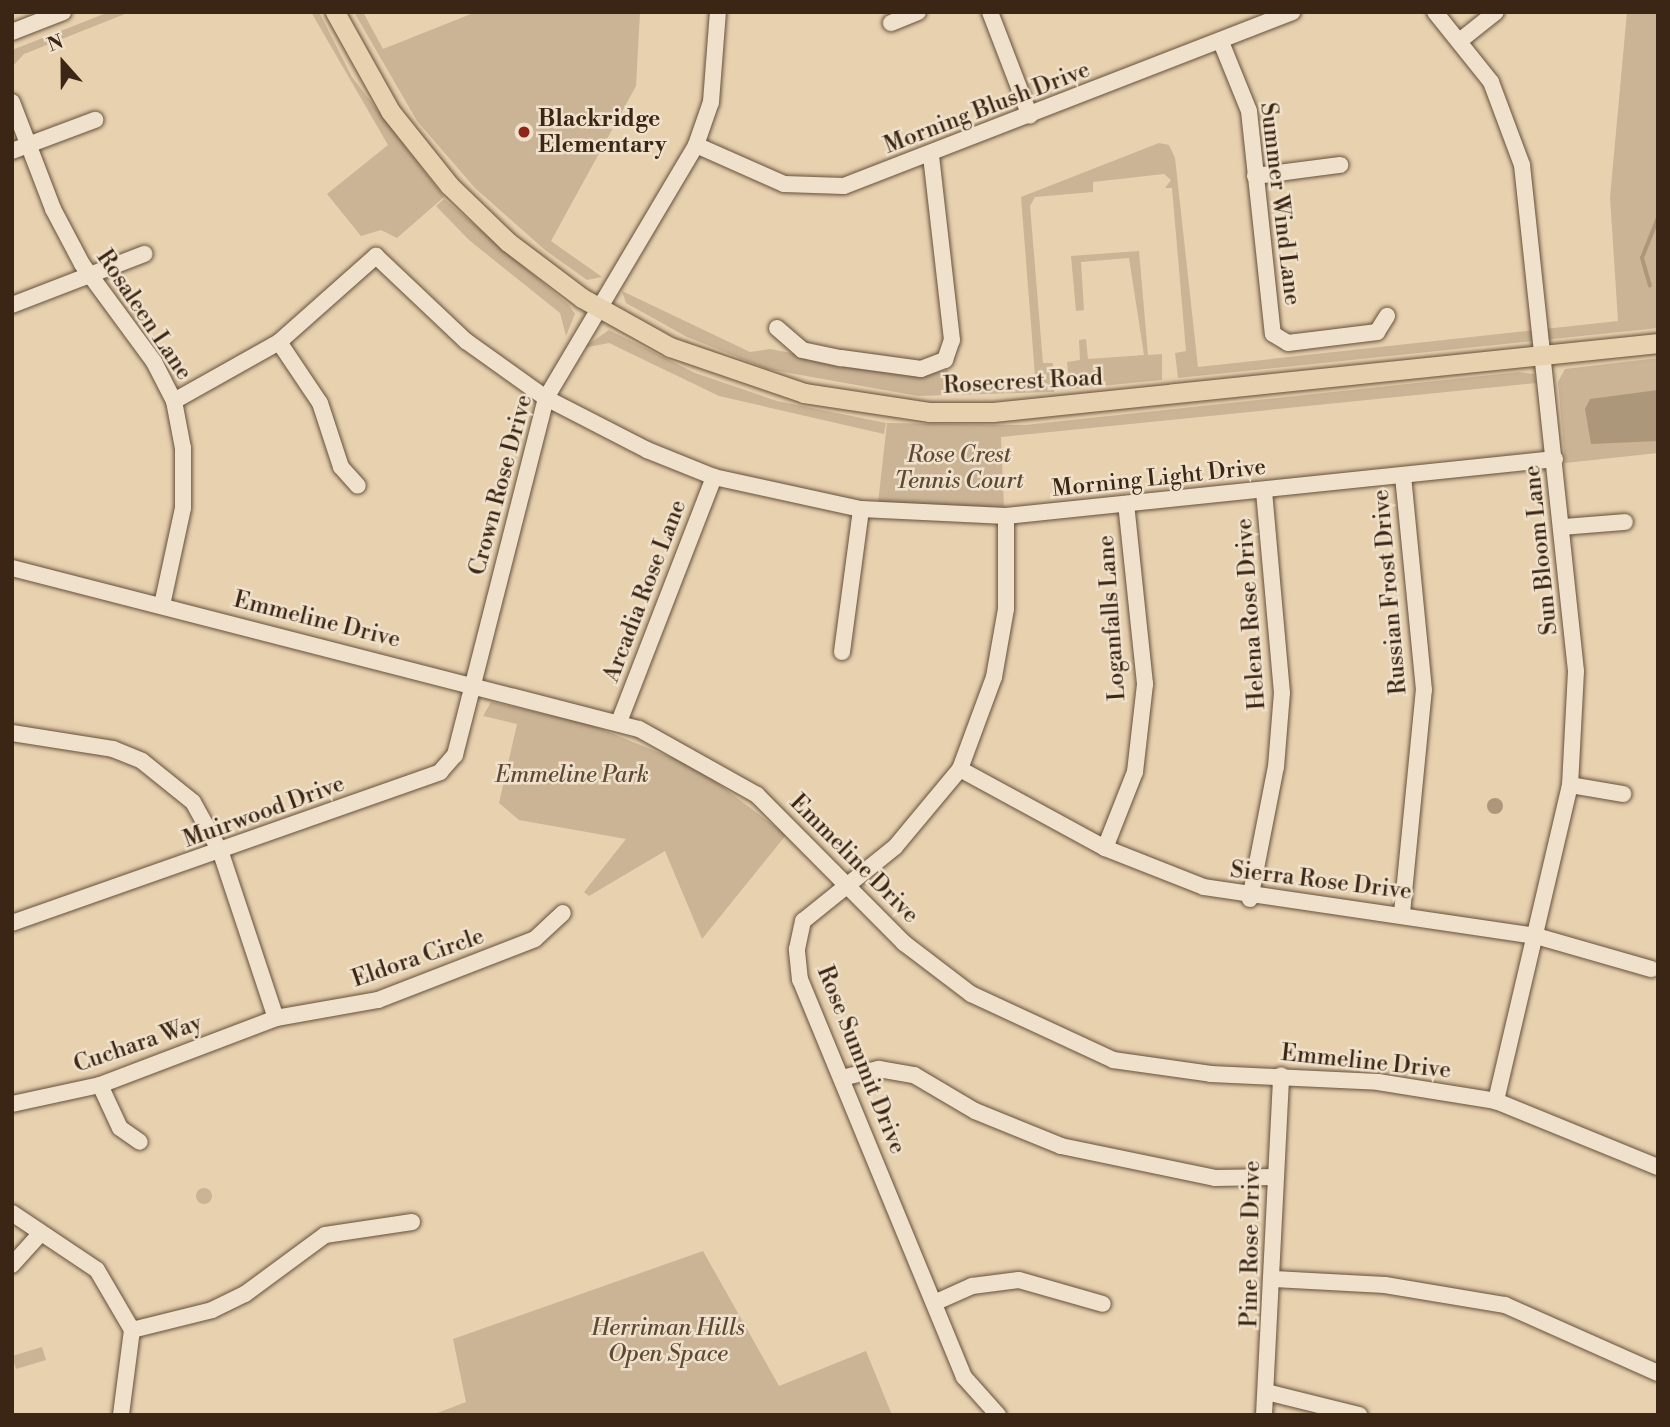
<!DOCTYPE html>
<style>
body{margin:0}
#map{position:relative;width:1670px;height:1427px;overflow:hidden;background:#e7d1af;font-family:"Libre Bodoni",serif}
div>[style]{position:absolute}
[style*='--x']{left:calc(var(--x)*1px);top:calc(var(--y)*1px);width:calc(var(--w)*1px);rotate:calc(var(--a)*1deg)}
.green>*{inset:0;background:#cab495}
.round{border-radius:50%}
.water>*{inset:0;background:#ad977a}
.stream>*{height:3.5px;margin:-1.75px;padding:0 1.75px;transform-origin:1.75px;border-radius:1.75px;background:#ad977a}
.roads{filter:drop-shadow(0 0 2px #66503b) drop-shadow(0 0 2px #66503b)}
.minor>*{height:16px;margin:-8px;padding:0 8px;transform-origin:8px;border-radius:8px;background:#efe1cb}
.major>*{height:19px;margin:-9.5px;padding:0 9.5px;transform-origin:9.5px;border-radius:9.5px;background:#e7d1af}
.dots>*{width:19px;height:19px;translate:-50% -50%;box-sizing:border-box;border:4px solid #efe1cb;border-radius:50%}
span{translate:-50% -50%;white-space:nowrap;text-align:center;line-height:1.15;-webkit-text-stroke:5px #efe1cb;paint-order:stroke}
.street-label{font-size:23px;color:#3b2514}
.poi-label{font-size:23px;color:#3b2514;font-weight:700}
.left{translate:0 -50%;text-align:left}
.park-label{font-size:23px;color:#5f4934;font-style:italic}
.frame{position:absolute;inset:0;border:14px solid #3b2514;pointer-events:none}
.north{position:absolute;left:28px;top:28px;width:70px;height:70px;-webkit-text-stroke:5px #efe1cb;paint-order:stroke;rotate:339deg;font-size:19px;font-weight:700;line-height:28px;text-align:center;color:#3b2514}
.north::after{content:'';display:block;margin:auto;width:24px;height:32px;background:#3b2514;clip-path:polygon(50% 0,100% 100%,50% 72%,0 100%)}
</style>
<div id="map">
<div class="green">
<div style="clip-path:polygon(109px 12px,130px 12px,24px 54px,12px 67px,12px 50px)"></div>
<div style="clip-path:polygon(311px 12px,319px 12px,352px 77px,444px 197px,397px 238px,381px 230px,361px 236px,327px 194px,388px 145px)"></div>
<div style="clip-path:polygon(354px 12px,363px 12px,383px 49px,476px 12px,640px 12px,636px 86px,551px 241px,602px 277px,587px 280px,545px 250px,475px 188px,417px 121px)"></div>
<div style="clip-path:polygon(1627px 12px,1658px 12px,1658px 328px,1178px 378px,1175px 353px,1186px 351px,1172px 188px,1165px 188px,1171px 180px,1164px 174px,1093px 182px,1093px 192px,1035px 197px,1030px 206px,1043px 363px,1053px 363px,1054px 392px,918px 396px,767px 369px,687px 337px,626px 303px,622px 291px,750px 352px,770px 349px,917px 377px,947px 370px,970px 389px,1036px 388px,1021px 197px,1159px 143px,1169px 145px,1175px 158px,1198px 367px,1618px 321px,1610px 197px)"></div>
<div style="clip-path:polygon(444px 199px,569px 305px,575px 314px,566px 336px,560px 313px,469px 240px,436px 206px)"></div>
<div style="clip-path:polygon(1139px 251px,1148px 355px,1162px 354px,1162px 380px,1070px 389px,1067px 362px,1080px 360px,1079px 340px,1086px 339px,1088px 359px,1144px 355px,1129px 258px,1081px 262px,1084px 310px,1076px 311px,1071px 256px)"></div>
<div style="clip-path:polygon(609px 330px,695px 373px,777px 401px,886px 423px,884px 434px,719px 396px,609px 343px,583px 348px)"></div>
<div style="clip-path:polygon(1658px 358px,1658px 453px,1565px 463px,1558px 382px,1565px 369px)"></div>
<div style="clip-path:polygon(1519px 372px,1534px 374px,1536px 383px,1001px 437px,1004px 508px,878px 503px,887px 423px,1025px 425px)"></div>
<div style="clip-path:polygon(491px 702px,589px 724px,699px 769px,786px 835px,702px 939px,665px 851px,589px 896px,584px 892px,626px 839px,519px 820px,499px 803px,517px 724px,483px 716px)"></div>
<div class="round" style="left:196px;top:1188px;width:16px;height:16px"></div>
<div style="clip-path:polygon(703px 1251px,779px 1386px,866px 1351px,892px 1415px,432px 1415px,466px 1402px,453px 1339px)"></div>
<div style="clip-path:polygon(42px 1347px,46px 1360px,16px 1369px,12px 1356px)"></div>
</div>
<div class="water">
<div style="clip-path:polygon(1658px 390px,1658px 441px,1591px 444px,1585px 409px,1590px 399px)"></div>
<div class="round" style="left:1487px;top:798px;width:16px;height:16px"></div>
</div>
<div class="stream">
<div style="--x:1650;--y:286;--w:29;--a:-106"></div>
<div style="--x:1642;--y:258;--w:43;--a:-68.2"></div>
</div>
<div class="roads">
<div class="minor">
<div style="--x:990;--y:12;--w:111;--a:69"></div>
<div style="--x:1435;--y:12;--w:90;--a:51.3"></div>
<div style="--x:1491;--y:82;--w:89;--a:69.5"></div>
<div style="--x:1522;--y:165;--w:509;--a:83.91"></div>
<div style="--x:1576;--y:671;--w:114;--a:93"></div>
<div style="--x:1570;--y:785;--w:325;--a:103.2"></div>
<div style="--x:891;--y:23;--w:29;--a:-22"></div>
<div style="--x:12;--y:32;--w:55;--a:-21.4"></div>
<div style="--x:1462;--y:39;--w:43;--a:-38.5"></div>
<div style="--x:1221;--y:42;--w:74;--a:67.9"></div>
<div style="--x:1249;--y:111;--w:224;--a:83.9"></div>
<div style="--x:1273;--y:334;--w:17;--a:31"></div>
<div style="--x:1288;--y:343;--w:90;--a:-7"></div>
<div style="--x:1377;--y:332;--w:19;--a:-58"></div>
<div style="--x:12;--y:102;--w:115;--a:69"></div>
<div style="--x:53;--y:209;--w:62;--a:62.2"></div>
<div style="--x:82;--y:264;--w:122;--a:53.7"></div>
<div style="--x:154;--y:362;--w:44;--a:62.9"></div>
<div style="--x:174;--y:401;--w:48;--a:79.2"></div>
<div style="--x:183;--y:448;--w:60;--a:90"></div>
<div style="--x:183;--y:508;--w:99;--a:102.2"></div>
<div style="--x:696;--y:145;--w:96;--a:23.9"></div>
<div style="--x:784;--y:184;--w:60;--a:1.9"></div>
<div style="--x:844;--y:186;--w:481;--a:-21.2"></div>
<div style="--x:12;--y:151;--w:89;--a:-20.5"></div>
<div style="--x:1255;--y:176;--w:86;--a:-7.4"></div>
<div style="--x:12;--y:305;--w:142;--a:-21.1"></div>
<div style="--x:777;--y:328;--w:33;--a:41"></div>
<div style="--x:802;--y:350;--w:40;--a:12"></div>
<div style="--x:841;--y:358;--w:81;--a:7.8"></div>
<div style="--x:921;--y:369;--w:26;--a:-21"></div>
<div style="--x:945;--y:360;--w:21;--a:-71"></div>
<div style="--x:952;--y:340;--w:186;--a:-96.5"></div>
<div style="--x:279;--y:342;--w:73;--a:56.1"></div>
<div style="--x:320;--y:403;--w:67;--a:71.8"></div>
<div style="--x:341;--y:467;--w:25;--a:48"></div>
<div style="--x:174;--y:401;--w:120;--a:-29.3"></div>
<div style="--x:279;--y:342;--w:130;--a:-41.6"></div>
<div style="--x:376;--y:256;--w:124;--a:43.4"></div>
<div style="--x:466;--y:341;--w:98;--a:35.5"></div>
<div style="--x:546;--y:398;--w:114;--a:27.2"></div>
<div style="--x:647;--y:450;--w:72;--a:21.9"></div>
<div style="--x:714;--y:477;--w:150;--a:12.3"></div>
<div style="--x:861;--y:509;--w:145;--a:2.8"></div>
<div style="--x:1006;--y:516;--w:552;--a:-5.93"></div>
<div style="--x:1563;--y:527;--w:62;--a:-4.6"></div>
<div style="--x:12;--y:568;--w:647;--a:14.4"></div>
<div style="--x:639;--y:729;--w:135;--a:29.2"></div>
<div style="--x:757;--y:795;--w:209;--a:45.2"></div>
<div style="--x:904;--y:943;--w:84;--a:37.3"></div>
<div style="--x:971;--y:994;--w:157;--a:24.9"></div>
<div style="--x:1113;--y:1060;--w:99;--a:8.1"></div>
<div style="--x:1211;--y:1074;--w:167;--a:2.7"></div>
<div style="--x:1378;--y:1082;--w:120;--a:9.1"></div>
<div style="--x:1496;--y:1101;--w:175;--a:22.2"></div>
<div style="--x:842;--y:652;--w:144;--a:-82.4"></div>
<div style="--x:619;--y:722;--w:263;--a:-68.8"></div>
<div style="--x:12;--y:733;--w:102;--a:9"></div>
<div style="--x:113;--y:749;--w:31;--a:22"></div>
<div style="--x:142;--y:761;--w:65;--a:38.8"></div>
<div style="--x:193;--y:802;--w:58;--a:61.2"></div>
<div style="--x:221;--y:853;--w:174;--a:71.6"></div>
<div style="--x:960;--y:769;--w:165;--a:28.6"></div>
<div style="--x:1105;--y:848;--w:106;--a:21.5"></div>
<div style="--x:1204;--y:887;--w:336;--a:8.4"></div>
<div style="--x:1536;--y:936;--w:120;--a:16"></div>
<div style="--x:1570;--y:785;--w:54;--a:9.6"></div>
<div style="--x:1105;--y:848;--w:82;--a:-68.5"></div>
<div style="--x:1135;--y:772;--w:89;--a:-83.5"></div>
<div style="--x:1145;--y:684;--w:181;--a:-96"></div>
<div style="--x:1250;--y:899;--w:135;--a:-78.9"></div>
<div style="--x:1276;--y:767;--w:74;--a:-85.4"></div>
<div style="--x:1282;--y:693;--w:203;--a:-95.1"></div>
<div style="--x:1402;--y:913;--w:224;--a:-84.4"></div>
<div style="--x:1424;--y:690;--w:215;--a:-95.6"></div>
<div style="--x:12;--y:923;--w:454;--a:-19.4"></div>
<div style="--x:440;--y:772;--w:23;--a:-49"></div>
<div style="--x:455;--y:755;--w:368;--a:-75.7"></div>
<div style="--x:546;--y:398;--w:294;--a:-59.3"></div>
<div style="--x:696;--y:145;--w:46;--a:-70.8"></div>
<div style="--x:711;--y:102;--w:90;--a:-85.6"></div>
<div style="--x:842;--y:1078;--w:38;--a:-14"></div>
<div style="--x:879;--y:1069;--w:36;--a:10"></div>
<div style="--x:914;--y:1075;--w:71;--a:30.5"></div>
<div style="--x:975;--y:1111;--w:93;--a:22.1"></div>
<div style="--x:1061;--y:1146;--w:157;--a:11.7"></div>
<div style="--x:1215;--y:1178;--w:60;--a:-1"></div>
<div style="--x:100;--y:1085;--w:47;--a:65.1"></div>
<div style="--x:120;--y:1128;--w:24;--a:35"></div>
<div style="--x:12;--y:1104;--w:90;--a:-12.2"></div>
<div style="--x:100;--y:1085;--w:188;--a:-20.8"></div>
<div style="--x:276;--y:1018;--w:104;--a:-10"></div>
<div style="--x:378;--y:1000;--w:168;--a:-21.2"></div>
<div style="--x:535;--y:939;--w:38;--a:-43"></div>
<div style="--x:12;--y:1213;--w:102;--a:33.8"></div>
<div style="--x:97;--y:1270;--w:69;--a:59.7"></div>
<div style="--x:132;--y:1330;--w:86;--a:97.4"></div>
<div style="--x:12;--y:1265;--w:40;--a:-48"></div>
<div style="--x:1274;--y:1279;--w:111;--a:3.1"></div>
<div style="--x:1385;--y:1285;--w:122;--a:9.5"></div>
<div style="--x:1505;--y:1305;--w:167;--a:24"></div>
<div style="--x:934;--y:1303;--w:42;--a:-24.1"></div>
<div style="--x:972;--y:1286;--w:47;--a:-7.3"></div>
<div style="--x:1019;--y:1280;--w:87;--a:15.9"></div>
<div style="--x:132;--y:1330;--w:82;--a:-14"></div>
<div style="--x:212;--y:1310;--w:37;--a:-26"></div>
<div style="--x:245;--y:1294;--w:99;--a:-36.4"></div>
<div style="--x:325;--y:1235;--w:88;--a:-8.5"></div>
<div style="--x:1270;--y:1393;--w:92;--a:13.9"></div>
<div style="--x:998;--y:1415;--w:51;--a:-131.8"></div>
<div style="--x:964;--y:1377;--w:430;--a:-112.4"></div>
<div style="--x:800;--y:980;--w:31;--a:-96"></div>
<div style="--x:797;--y:949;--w:29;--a:-78"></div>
<div style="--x:803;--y:921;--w:118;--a:-38.8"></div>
<div style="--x:895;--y:847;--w:102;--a:-50.2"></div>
<div style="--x:960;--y:769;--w:98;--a:-69.7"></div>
<div style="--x:994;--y:677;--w:69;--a:-80"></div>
<div style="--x:1006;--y:609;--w:93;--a:-90"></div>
<div style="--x:1264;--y:1415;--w:340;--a:-87.1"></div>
</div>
<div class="major">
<div style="--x:335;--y:12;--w:113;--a:60.9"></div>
<div style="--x:390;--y:111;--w:95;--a:51.4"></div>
<div style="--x:449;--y:185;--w:82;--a:44"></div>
<div style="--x:508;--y:242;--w:93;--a:37.1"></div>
<div style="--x:582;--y:298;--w:101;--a:29.1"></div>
<div style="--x:670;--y:347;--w:142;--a:18.9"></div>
<div style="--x:804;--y:393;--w:126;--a:8.6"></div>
<div style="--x:929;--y:412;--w:64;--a:0"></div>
<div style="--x:993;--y:412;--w:669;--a:-5.92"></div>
</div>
</div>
<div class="dots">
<div style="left:524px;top:132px;background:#8f2418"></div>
</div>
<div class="street-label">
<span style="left:987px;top:108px;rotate:-21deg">Morning Blush Drive</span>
<span style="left:1280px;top:204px;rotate:83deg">Summer Wind Lane</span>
<span style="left:144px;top:315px;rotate:56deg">Rosaleen Lane</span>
<span style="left:1023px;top:382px;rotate:-3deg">Rosecrest Road</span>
<span style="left:1159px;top:478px;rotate:-6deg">Morning Light Drive</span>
<span style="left:501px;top:485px;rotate:-75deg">Crown Rose Drive</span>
<span style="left:1541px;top:550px;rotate:-96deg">Sun Bloom Lane</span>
<span style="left:645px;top:591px;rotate:-69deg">Arcadia Rose Lane</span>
<span style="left:1390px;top:592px;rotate:-95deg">Russian Frost Drive</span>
<span style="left:1251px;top:614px;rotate:-94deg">Helena Rose Drive</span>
<span style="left:1112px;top:618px;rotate:-94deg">Loganfalls Lane</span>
<span style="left:317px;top:620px;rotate:14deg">Emmeline Drive</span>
<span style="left:264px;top:812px;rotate:-20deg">Muirwood Drive</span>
<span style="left:854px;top:859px;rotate:45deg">Emmeline Drive</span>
<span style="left:1321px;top:881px;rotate:7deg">Sierra Rose Drive</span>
<span style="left:418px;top:958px;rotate:-19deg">Eldora Circle</span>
<span style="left:138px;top:1044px;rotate:-19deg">Cuchara Way</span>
<span style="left:861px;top:1060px;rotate:68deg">Rose Summit Drive</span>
<span style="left:1366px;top:1062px;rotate:6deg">Emmeline Drive</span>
<span style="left:1251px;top:1244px;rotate:-89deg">Pine Rose Drive</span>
</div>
<div class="poi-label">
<span class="left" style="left:538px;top:132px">Blackridge<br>Elementary</span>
</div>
<div class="park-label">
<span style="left:959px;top:468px">Rose Crest<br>Tennis Court</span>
<span style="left:572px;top:775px">Emmeline Park</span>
<span style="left:668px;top:1341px">Herriman Hills<br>Open Space</span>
</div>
<div class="frame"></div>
<div class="north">N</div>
</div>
